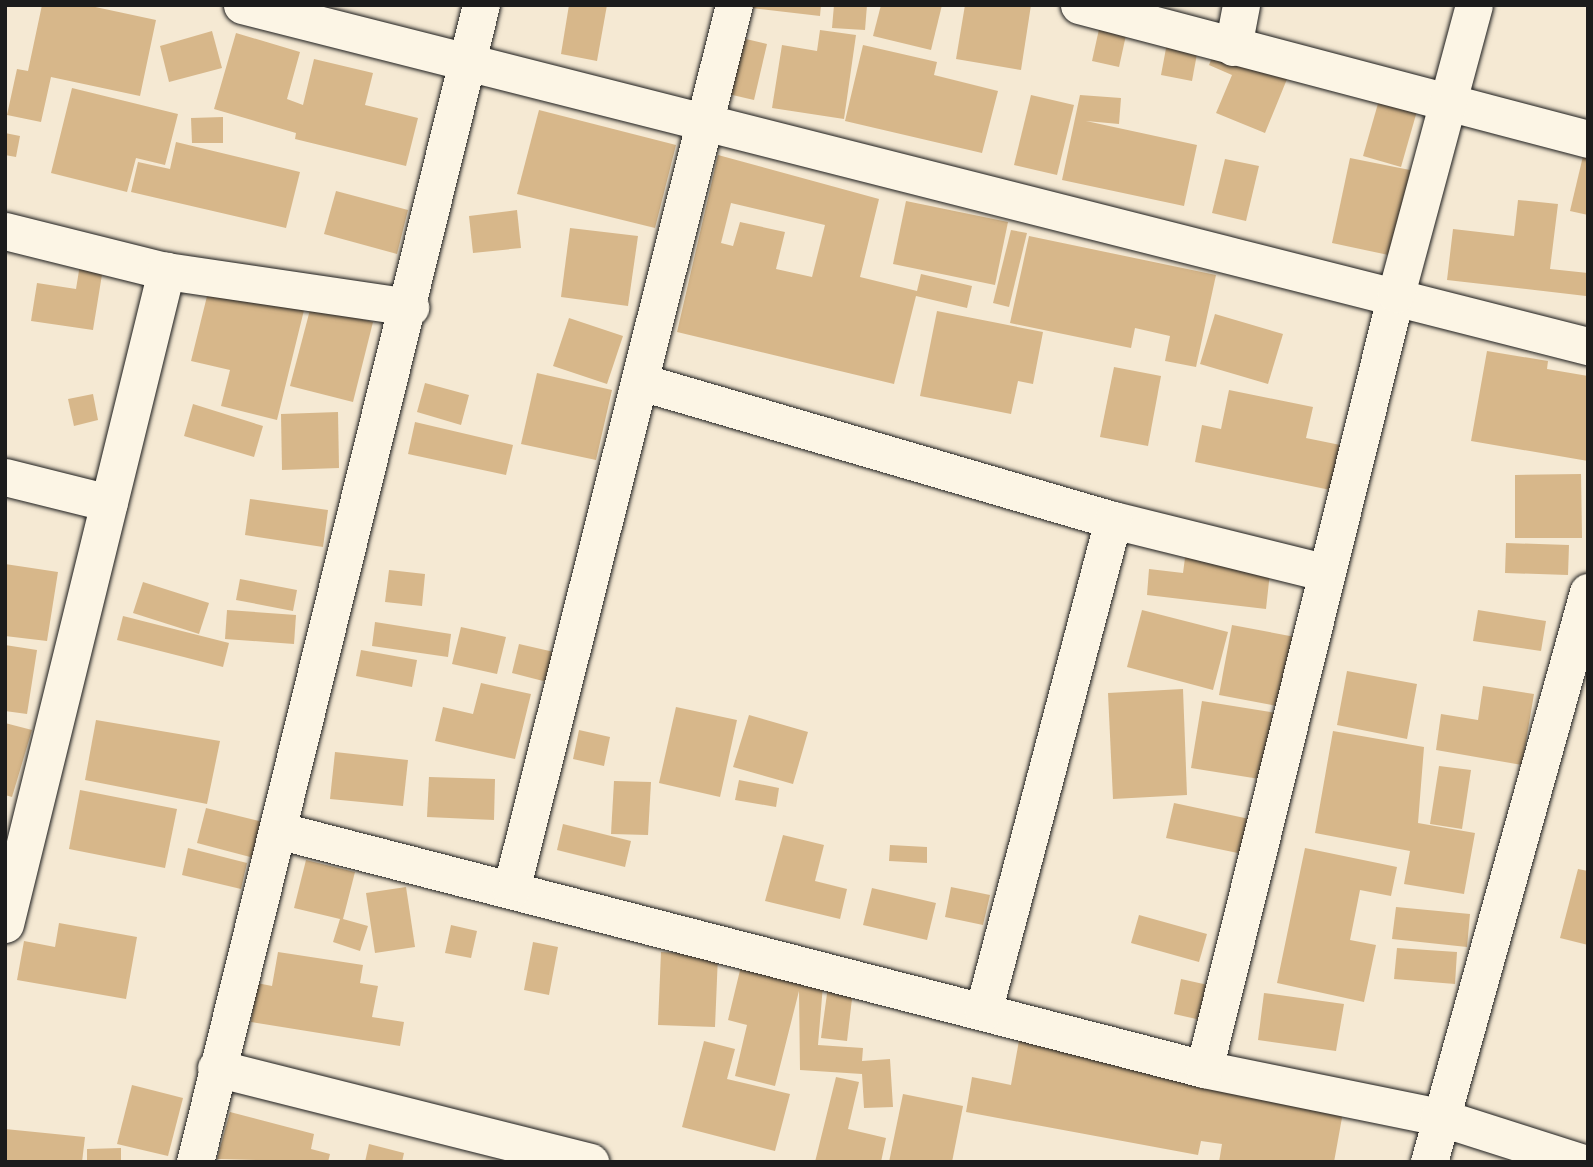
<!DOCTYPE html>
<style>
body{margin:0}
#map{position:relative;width:1593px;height:1167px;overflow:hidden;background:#f5e9d3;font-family:Dekko,sans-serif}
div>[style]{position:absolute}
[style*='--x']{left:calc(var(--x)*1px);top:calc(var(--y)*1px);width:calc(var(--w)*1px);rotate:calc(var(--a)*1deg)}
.building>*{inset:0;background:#d7b78a}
.roads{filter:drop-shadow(0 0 2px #1c1c1c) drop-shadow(0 0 2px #1c1c1c)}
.street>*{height:37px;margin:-18.5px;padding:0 18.5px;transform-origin:18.5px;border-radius:18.5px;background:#fcf5e5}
span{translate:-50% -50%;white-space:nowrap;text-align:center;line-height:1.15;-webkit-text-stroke:6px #fcf5e5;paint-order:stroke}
.frame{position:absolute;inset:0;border:7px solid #1c1c1c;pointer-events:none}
</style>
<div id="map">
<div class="building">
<div style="clip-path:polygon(42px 5px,86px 5px,156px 20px,140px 96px,51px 77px,41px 122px,7px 115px,17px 69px,28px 71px)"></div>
<div style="clip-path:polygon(569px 5px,607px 5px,597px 61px,561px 54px)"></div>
<div style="clip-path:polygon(725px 5px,821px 5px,820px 16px)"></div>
<div style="clip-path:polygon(834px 5px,867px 5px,865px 30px,832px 28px)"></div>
<div style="clip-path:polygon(881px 5px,942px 5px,931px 50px,873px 36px)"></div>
<div style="clip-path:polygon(965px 5px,1031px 5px,1021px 70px,956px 59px)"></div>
<div style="clip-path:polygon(1103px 11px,1130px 17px,1119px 67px,1092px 61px)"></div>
<div style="clip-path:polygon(1172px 16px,1203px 21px,1192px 81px,1161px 75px)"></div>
<div style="clip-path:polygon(1224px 28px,1296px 57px,1265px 133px,1216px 113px,1232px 75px,1209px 65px)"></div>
<div style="clip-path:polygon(820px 30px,856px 35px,844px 119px,772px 108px,782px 45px,817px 51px)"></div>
<div style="clip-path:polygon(212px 31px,222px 68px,169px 82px,160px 46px)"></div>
<div style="clip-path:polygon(236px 33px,300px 52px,287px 99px,303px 105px,314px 59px,373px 73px,365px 105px,418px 118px,406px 166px,295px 139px,296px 133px,214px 109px)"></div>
<div style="clip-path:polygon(725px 34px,767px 44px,754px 100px,711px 90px)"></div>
<div style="clip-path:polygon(863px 45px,937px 62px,934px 75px,998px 91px,982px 153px,845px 121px)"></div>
<div style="clip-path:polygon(72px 88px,178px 114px,165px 165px,136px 158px,127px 192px,51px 173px)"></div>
<div style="clip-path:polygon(1381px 93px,1419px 104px,1401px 167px,1363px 156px)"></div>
<div style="clip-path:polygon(1031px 95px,1074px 105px,1057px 175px,1014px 165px)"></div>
<div style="clip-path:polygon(1080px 95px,1121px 98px,1119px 124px,1086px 121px,1197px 145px,1184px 206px,1062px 180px)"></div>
<div style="clip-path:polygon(539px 110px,676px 145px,655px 228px,517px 194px)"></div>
<div style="clip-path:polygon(223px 117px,223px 143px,192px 143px,191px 118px)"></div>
<div style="clip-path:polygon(5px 133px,20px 136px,16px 157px,5px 155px)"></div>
<div style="clip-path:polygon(1588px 135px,1588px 215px,1570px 211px)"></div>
<div style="clip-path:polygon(176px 142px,300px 172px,286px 228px,131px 192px,138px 162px,170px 169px)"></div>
<div style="clip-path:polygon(evenodd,718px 155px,879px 199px,860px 277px,917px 291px,921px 274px,972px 286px,967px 308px,916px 296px,894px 384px,677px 332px,718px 155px,731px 203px,825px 225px,812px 277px,776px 269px,785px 232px,740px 222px,733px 246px,721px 243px,731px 203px)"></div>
<div style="clip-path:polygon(1350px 158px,1430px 174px,1412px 260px,1332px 243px)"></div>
<div style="clip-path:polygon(1225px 159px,1259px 166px,1246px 221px,1212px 213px)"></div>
<div style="clip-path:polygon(336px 191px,408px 210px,397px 254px,324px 234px)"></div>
<div style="clip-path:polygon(1518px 200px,1558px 204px,1550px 269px,1588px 273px,1586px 296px,1447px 280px,1453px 229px,1514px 236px)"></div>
<div style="clip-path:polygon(906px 201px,1008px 222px,995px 285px,893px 264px)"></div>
<div style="clip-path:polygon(517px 210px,521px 248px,473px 253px,469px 216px)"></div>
<div style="clip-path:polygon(570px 228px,638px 236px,628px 306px,561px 297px)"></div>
<div style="clip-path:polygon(1011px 230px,1027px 233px,1009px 307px,993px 303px)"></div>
<div style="clip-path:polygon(1029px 236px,1216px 275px,1196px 367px,1165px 361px,1170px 336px,1135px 328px,1131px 348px,1010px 323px)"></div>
<div style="clip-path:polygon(83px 246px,106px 250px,93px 330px,31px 321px,37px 283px,76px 289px)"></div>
<div style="clip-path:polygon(210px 284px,307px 298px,277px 420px,221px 406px,230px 370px,191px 361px)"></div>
<div style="clip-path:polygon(311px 306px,373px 322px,353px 402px,290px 386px)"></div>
<div style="clip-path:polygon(937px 311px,1043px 332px,1033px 384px,1018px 381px,1011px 414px,920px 396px)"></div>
<div style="clip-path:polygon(1215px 314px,1283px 334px,1268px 384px,1200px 364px)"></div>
<div style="clip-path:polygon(569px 318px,623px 336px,607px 384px,553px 366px)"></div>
<div style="clip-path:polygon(1487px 351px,1548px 361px,1547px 369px,1588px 376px,1588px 461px,1471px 441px)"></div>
<div style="clip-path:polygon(1114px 367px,1161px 376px,1148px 446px,1100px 437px)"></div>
<div style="clip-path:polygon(537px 373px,612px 390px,596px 460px,521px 444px)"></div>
<div style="clip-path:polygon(425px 383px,469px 395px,461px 425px,417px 412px)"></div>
<div style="clip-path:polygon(1229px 390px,1313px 407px,1306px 438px,1355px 448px,1345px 493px,1195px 462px,1202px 425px,1221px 429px)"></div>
<div style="clip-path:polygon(93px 394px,98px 420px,74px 426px,68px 399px)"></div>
<div style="clip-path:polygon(193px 404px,263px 426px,254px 457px,184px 436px)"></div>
<div style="clip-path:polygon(338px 412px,339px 468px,282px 470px,281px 414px)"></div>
<div style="clip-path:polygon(415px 422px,513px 445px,506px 475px,408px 454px)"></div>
<div style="clip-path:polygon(1581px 474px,1582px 538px,1515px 538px,1515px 475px)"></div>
<div style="clip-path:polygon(250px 499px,328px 510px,323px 547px,245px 535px)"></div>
<div style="clip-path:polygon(1188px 535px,1273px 545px,1266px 609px,1147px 595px,1149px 569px,1183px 573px)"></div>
<div style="clip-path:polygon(1506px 543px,1569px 545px,1568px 575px,1505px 573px)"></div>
<div style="clip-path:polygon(5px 564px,58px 572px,47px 641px,5px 636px)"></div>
<div style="clip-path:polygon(389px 570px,425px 574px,422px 606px,385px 602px)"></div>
<div style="clip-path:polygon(240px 579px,297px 590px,293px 611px,236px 600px)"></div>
<div style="clip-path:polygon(143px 582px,209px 603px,199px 634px,133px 613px)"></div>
<div style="clip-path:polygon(227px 610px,296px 615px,294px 644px,225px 639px)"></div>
<div style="clip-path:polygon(1142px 610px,1228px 632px,1213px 690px,1127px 667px)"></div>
<div style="clip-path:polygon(1478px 610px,1546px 621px,1541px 651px,1473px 641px)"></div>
<div style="clip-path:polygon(123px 616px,229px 643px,223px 667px,117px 640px)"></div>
<div style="clip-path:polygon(375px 622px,451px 634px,448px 657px,372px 646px)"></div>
<div style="clip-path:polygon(1232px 625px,1311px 640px,1298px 710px,1219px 695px)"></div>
<div style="clip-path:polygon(461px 627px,506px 637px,497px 674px,452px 664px)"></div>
<div style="clip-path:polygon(519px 644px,554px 652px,547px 682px,512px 673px)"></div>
<div style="clip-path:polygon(5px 645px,37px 650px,27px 714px,5px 711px)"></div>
<div style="clip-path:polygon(361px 650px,417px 660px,412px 687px,356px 676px)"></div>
<div style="clip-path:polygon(1347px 671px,1417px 684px,1407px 739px,1337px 725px)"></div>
<div style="clip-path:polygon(481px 683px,531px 694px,515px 759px,435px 741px,443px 707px,473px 714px)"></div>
<div style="clip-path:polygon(1483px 686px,1534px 694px,1522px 765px,1436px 750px,1441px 714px,1478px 720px)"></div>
<div style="clip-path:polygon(1183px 689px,1187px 795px,1113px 799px,1108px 693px)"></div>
<div style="clip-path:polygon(1202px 701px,1283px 714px,1272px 781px,1191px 768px)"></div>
<div style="clip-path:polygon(676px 707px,737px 720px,720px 797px,659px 783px)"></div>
<div style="clip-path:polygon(749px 715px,808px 732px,793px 784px,733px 767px)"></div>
<div style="clip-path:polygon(96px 720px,220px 741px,207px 804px,85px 780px)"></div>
<div style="clip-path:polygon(5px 723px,32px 730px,12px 797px,5px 795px)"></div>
<div style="clip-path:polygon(579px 730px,610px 737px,604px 766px,573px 759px)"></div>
<div style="clip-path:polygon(1333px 731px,1424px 747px,1418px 823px,1475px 833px,1464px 894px,1404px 884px,1410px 851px,1315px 833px)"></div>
<div style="clip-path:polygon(335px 752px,408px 760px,403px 806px,330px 799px)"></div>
<div style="clip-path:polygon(1439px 766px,1471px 770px,1462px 829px,1430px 824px)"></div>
<div style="clip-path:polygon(429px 777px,495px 779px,494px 820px,427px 817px)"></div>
<div style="clip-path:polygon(739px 780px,779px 788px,776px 807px,735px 800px)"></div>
<div style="clip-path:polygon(614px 781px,651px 782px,648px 835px,611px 834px)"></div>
<div style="clip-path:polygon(80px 790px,177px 809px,165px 868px,69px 849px)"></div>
<div style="clip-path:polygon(1174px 803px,1259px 821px,1252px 856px,1166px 838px)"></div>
<div style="clip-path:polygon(206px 808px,263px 822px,254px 858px,197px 843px)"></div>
<div style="clip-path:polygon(563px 824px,631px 841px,625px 867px,557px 850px)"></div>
<div style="clip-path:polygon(783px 835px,824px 845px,815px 881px,847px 889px,840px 919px,765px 901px)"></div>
<div style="clip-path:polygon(890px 845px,927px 847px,927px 863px,889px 861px)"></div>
<div style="clip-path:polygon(188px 848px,247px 863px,241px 889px,182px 875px)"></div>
<div style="clip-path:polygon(1305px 848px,1397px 867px,1391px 896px,1360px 890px,1350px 940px,1376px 945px,1364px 1002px,1277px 983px)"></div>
<div style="clip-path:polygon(306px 860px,355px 872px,343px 919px,368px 926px,360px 951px,333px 942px,340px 919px,294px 908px)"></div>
<div style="clip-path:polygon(1578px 869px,1588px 871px,1588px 945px,1560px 938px)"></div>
<div style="clip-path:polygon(406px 887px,415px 947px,375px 953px,366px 893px)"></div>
<div style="clip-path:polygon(951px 887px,990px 895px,983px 925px,945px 917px)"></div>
<div style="clip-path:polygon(872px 888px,936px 903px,927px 940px,863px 925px)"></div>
<div style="clip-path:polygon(1396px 907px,1470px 914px,1467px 947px,1392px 939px)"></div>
<div style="clip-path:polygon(1139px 915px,1207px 934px,1199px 962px,1131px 943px)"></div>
<div style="clip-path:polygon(59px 923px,137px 937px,126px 999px,17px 980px,24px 941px,55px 947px)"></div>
<div style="clip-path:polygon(451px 925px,477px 931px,471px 958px,445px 953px)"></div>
<div style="clip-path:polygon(533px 942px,558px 947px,549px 995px,524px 990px)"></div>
<div style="clip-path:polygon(1397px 948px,1457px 952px,1455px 984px,1394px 979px)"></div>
<div style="clip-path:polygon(278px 952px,363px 965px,360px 983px,378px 986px,372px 1017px,404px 1022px,400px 1046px,251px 1022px,257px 983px,272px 986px)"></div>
<div style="clip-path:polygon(661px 952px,718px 955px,715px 1027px,658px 1025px)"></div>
<div style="clip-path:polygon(742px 962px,823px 985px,818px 1045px,863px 1048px,862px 1061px,890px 1059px,893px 1107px,864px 1108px,862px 1074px,800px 1070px,799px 991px,775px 1086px,735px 1076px,747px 1025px,728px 1020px)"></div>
<div style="clip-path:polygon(829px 979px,854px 982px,847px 1041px,821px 1038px)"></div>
<div style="clip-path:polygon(1181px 979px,1217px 987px,1210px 1022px,1174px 1014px)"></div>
<div style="clip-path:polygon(1264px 993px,1344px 1004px,1336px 1051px,1258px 1040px)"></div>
<div style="clip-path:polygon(1020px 1035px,1345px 1101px,1334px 1162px,1219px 1162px,1222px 1144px,1201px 1141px,1198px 1155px,966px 1112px,972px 1077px,1011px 1085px)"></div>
<div style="clip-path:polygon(704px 1041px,735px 1049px,727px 1079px,790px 1094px,775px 1151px,682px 1127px)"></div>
<div style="clip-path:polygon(836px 1077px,859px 1082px,848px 1129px,886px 1138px,881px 1162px,815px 1162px)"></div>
<div style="clip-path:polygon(132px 1085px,183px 1098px,168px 1156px,117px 1144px)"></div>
<div style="clip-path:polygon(903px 1094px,963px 1106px,952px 1162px,889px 1162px)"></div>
<div style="clip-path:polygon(230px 1112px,314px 1134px,311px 1149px,330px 1154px,328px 1162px,217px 1159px)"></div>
<div style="clip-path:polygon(5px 1129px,85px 1137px,82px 1162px,5px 1162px)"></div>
<div style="clip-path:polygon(369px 1144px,404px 1153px,402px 1162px,365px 1162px)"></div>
<div style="clip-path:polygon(121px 1148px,121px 1162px,87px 1162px,87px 1149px)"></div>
</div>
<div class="roads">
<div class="street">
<div style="--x:242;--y:5;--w:1389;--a:14.22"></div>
<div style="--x:1079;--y:5;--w:526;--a:14.75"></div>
<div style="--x:1233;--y:47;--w:43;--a:-79.2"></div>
<div style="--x:5;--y:231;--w:166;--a:14"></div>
<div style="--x:166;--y:271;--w:247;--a:8.4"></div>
<div style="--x:641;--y:382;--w:492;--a:16.3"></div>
<div style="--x:1113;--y:520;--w:220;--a:13.9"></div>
<div style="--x:5;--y:477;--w:107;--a:14"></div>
<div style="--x:277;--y:830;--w:957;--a:14.46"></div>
<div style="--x:1204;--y:1069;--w:240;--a:11.5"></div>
<div style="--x:1439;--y:1117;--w:148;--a:17.7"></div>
<div style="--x:511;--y:890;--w:913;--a:-75.86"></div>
<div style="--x:5;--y:924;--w:673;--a:-76.15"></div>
<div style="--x:983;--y:1012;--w:509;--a:-75.2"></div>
<div style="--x:216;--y:1068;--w:386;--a:14.1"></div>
<div style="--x:1204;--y:1069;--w:798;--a:-76.09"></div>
<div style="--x:1396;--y:294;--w:299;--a:-74.9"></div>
<div style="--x:195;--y:1162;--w:1192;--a:-76.12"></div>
<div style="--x:1429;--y:1162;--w:592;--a:-74.41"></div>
</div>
</div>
<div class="frame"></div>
</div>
